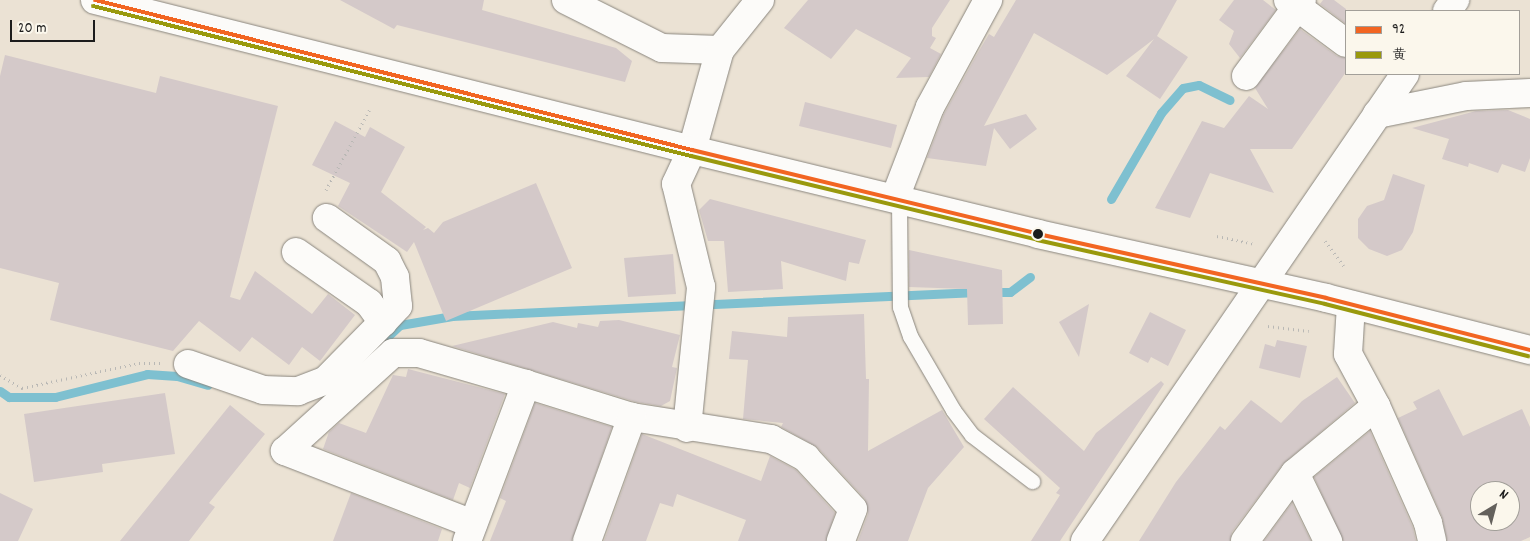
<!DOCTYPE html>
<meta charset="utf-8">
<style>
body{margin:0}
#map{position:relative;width:1530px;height:541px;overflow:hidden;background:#ebe2d4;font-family:Dekko,"Klee One",sans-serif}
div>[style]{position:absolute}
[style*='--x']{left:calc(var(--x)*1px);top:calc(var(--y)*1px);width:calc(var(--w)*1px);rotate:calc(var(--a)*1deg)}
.stream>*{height:9px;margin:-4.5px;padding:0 4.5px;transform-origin:4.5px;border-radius:4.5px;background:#7ec0d0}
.building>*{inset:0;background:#d4c9c9}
.path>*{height:3px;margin-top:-1.5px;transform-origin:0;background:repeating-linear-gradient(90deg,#b9b8b5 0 1px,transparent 0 5px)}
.roads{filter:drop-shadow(0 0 1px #8a867e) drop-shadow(0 0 1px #8a867e)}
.lane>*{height:15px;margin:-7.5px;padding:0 7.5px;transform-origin:7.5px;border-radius:7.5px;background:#fcfbf9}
.street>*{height:28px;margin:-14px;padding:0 14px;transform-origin:14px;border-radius:14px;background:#fcfbf9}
.secondary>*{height:28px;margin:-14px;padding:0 14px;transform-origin:14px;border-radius:14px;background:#fcfbf9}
.highway>*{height:28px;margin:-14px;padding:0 14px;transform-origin:14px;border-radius:14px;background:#fcfbf9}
.bus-1>*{height:4px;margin:-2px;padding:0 2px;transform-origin:2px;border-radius:2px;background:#f26522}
.bus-2>*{height:4px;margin:-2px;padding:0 2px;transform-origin:2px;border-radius:2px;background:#99990d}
.dots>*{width:14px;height:14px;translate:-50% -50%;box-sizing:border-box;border:2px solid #fbf7ec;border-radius:50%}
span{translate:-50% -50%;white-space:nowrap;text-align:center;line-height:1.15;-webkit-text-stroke:4.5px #fbf7ec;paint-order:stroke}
.legend{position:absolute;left:1345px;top:10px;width:175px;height:65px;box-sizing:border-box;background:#fbf7ec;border:1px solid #a29f99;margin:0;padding:6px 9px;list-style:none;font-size:15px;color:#1c1c1c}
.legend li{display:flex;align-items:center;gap:10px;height:25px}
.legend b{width:25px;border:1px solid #a29f99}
.north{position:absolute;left:1470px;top:481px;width:50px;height:50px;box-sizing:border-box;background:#fbf7ec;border:1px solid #a29f99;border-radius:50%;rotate:37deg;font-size:14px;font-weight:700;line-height:20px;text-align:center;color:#1c1c1c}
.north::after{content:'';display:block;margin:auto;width:18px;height:22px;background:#64615c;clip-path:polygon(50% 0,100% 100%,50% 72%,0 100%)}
.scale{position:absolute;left:10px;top:20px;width:85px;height:22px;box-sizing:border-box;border:2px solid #1c1c1c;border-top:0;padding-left:6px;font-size:15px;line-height:18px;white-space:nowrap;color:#1c1c1c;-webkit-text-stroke:4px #fbf7ec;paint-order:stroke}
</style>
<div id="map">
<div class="stream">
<div style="--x:1111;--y:199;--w:99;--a:-59.8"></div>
<div style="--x:1161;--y:113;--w:33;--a:-49"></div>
<div style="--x:1183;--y:88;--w:16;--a:-11"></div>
<div style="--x:1199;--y:85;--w:34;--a:26"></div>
<div style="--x:993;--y:292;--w:17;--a:0"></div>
<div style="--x:1010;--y:292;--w:25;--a:-37"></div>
<div style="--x:386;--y:338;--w:19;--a:-43"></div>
<div style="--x:400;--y:325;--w:53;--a:-9.8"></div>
<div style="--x:452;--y:316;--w:526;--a:-2.62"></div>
<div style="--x:0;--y:391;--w:11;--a:34"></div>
<div style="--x:9;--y:397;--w:46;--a:0"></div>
<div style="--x:55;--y:397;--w:95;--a:-14"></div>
<div style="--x:147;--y:374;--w:30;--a:4"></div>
<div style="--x:177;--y:376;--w:32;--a:16"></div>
</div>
<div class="building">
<div style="clip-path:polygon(340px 0,484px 0,482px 10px,616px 48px,632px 61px,625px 82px,397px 25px,394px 29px)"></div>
<div style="clip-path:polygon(808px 0,950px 0,932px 28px,932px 36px,936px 38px,930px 48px,941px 54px,929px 77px,896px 78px,911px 58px,856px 29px,831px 59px,784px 28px)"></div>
<div style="clip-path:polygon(1016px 0,1177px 0,1157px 36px,1188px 57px,1160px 99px,1126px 76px,1154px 39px,1107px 75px,1034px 33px,984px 126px,1026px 114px,1037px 129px,1010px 149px,994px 128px,986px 166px,927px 158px,944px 114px,976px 56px,989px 34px,994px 37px)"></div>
<div style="clip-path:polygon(1234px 0,1263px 0,1276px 10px,1240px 58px,1229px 44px,1234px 31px,1219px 20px)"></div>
<div style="clip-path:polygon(1323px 0,1334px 0,1346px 9px,1346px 24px,1320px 4px)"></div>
<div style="clip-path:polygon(1300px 29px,1337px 56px,1346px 58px,1346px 72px,1292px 149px,1250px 149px,1274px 193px,1210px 173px,1190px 218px,1155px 208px,1202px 121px,1224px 128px,1249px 96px,1268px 109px,1255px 88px)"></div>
<div style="clip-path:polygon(5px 55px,156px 93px,160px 76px,278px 106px,230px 297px,240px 300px,255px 271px,312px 314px,328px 294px,355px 315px,320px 361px,302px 347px,289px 365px,252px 337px,240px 352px,199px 321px,173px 351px,50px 320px,59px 283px,0 268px,0 76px)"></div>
<div style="clip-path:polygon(805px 102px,897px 125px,891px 148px,799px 126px)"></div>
<div style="clip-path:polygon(1508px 110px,1530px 119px,1530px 158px,1525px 172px,1502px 164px,1498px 173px,1469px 163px,1468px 167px,1442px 159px,1449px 139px,1412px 128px,1476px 111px)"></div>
<div style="clip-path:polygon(335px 121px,365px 137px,370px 127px,405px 147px,381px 192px,426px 227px,423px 230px,428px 228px,434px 233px,443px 222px,536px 183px,572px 268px,446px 321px,414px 242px,407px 252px,338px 206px,350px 183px,312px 165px)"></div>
<div style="clip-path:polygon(1393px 174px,1425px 185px,1413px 232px,1402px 250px,1387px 256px,1369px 249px,1358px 238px,1358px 219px,1367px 206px,1384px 200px)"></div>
<div style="clip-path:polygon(710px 199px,866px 240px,859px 264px,849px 262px,846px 281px,781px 261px,783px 289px,728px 292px,724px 241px,708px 241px,699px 210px)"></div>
<div style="clip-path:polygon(909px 250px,1002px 270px,1003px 324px,968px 325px,967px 289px,909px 287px)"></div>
<div style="clip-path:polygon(673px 254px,676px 294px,628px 297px,624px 258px)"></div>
<div style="clip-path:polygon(1089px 304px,1079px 357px,1059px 322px)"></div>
<div style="clip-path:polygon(1150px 312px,1186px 330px,1168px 366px,1151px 357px,1148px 363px,1129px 353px)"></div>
<div style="clip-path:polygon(864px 314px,866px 379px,869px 379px,868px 451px,942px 410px,964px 447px,928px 488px,908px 541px,858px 541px,868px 514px,865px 499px,817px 447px,781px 427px,783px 423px,743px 419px,748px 360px,729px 359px,732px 331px,787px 337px,788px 317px)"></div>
<div style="clip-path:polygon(619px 320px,680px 335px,672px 367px,677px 368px,670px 401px,661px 406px,636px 402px,452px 346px,553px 322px,577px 328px,578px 323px,598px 327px,600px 321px)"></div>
<div style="clip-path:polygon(1277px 340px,1307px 346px,1300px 378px,1259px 368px,1265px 344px,1275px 347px)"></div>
<div style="clip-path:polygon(408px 369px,505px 394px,470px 488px,459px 483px,453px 500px,323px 449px,329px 432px,339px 423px,366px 433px,393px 375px,406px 377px)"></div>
<div style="clip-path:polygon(1337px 377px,1355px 403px,1283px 464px,1232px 532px,1230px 541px,1139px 541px,1176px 482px,1220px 426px,1225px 430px,1251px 400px,1281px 423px,1302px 401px)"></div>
<div style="clip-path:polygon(1161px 381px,1164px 384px,1060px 541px,1031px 541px,1060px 495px,1056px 493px,1060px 488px,984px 419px,1013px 387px,1084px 451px,1096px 433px)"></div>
<div style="clip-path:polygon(evenodd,1439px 389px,1463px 436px,1522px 409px,1530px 427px,1530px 537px,1521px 541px,1447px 541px,1442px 517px,1398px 418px,1417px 409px,1413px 402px,1439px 389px,1480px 491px,1510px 491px,1510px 521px,1480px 521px,1480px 491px)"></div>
<div style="clip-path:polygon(165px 393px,175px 454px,102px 464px,103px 472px,34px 482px,24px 414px)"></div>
<div style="clip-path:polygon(535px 403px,612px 427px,572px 541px,490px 541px,506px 501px,500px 498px)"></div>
<div style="clip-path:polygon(230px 405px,265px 434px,209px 503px,215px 507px,189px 541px,120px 541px)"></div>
<div style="clip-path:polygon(1370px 431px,1413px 528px,1416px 541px,1343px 541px,1314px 477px)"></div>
<div style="clip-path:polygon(642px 434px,761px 481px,770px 456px,796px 470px,835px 513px,826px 541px,738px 541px,746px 520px,677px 494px,673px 507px,660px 503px,646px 541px,604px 541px)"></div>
<div style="clip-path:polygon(0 493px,33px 509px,18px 541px,0 541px)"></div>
<div style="clip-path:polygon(351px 493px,442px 529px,438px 541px,333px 541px)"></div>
<div style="clip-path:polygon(1292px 503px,1311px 541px,1264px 541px)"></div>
</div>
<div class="path">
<div style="--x:326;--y:190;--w:92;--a:-61.5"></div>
<div style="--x:1217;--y:236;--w:38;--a:12"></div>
<div style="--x:1325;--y:241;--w:31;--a:53"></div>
<div style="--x:1268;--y:326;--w:41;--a:7"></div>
<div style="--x:0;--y:375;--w:26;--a:31"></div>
<div style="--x:22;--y:388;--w:120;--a:-12.1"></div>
<div style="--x:139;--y:363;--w:21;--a:0"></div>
</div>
<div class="roads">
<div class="lane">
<div style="--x:899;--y:199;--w:108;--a:89.5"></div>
<div style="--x:900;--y:307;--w:31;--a:71"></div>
<div style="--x:910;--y:336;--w:86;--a:59.8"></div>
<div style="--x:953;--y:410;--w:31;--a:53"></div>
<div style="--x:972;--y:435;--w:76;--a:37.5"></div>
</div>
<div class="street">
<div style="--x:1288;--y:0;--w:72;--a:36.6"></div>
<div style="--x:1246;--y:76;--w:94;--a:-53.6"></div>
<div style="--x:1377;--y:114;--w:91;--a:-11.4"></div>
<div style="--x:1466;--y:96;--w:64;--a:-2.7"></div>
<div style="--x:895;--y:198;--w:97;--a:-69"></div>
<div style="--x:930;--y:107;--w:122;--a:-61.5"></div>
<div style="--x:296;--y:252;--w:89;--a:34.9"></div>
<div style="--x:369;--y:303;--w:24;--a:54"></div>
<div style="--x:1351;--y:305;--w:49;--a:93.5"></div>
<div style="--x:1348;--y:354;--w:59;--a:61.7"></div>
<div style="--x:1376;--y:406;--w:128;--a:66"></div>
<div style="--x:1428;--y:523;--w:18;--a:77"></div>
<div style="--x:188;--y:364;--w:79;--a:19.1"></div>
<div style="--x:263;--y:390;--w:35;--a:2"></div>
<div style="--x:298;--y:391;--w:30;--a:-21"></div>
<div style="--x:326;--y:380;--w:81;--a:-45.5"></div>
<div style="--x:383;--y:322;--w:22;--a:-47"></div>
<div style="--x:398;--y:306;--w:29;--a:-96"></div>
<div style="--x:395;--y:277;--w:18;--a:-117"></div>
<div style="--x:387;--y:261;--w:74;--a:-144.4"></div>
<div style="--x:687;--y:428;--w:142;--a:-84.3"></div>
<div style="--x:701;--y:287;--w:106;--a:-103.6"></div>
<div style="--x:676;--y:184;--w:38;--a:-65"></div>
<div style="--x:1295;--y:473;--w:76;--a:64.1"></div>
<div style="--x:473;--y:524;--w:202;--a:-158.8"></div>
<div style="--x:285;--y:451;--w:146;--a:-42.2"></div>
<div style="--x:393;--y:353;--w:26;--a:0"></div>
<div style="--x:419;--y:353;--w:111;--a:16.2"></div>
<div style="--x:467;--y:541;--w:168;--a:-69.4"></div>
<div style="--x:526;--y:384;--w:111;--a:17.3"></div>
<div style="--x:632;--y:417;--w:141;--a:9"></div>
<div style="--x:771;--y:439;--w:40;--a:28"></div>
<div style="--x:806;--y:458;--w:69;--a:47.3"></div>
<div style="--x:853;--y:509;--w:34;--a:111"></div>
<div style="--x:587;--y:541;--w:132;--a:-70.1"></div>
<div style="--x:1245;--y:541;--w:84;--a:-53.7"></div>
<div style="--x:1295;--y:473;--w:105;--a:-39.6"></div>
</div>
<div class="secondary">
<div style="--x:566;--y:0;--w:107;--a:26.6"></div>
<div style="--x:662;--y:48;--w:58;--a:2"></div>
<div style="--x:1447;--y:11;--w:14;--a:-54"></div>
<div style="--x:692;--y:150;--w:104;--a:-74.4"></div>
<div style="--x:720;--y:50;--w:64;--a:-51.3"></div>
<div style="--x:1085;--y:541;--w:566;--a:-55.58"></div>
</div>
<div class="highway">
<div style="--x:95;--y:0;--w:616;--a:14.1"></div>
<div style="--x:692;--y:150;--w:356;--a:13.6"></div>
<div style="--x:1038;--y:234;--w:295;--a:12.5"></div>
<div style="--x:1326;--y:298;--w:211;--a:14.3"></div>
</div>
</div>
<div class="bus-1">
<div style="--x:95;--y:0;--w:616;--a:14.1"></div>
<div style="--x:692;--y:150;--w:356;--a:13.6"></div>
<div style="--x:1038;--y:234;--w:295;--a:12.5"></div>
<div style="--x:1326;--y:298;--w:211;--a:14.3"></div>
</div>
<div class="bus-2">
<div style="--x:93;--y:6;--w:617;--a:14.08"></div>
<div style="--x:691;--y:156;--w:356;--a:13.6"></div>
<div style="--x:1037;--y:240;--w:295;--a:12.5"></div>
<div style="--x:1325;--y:304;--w:210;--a:14.4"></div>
</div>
<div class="dots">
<div style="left:1038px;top:234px;background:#1c1c1c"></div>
</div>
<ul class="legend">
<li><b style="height:6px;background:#f26522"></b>92</li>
<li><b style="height:6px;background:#99990d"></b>黄</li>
</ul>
<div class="north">N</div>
<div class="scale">20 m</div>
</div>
